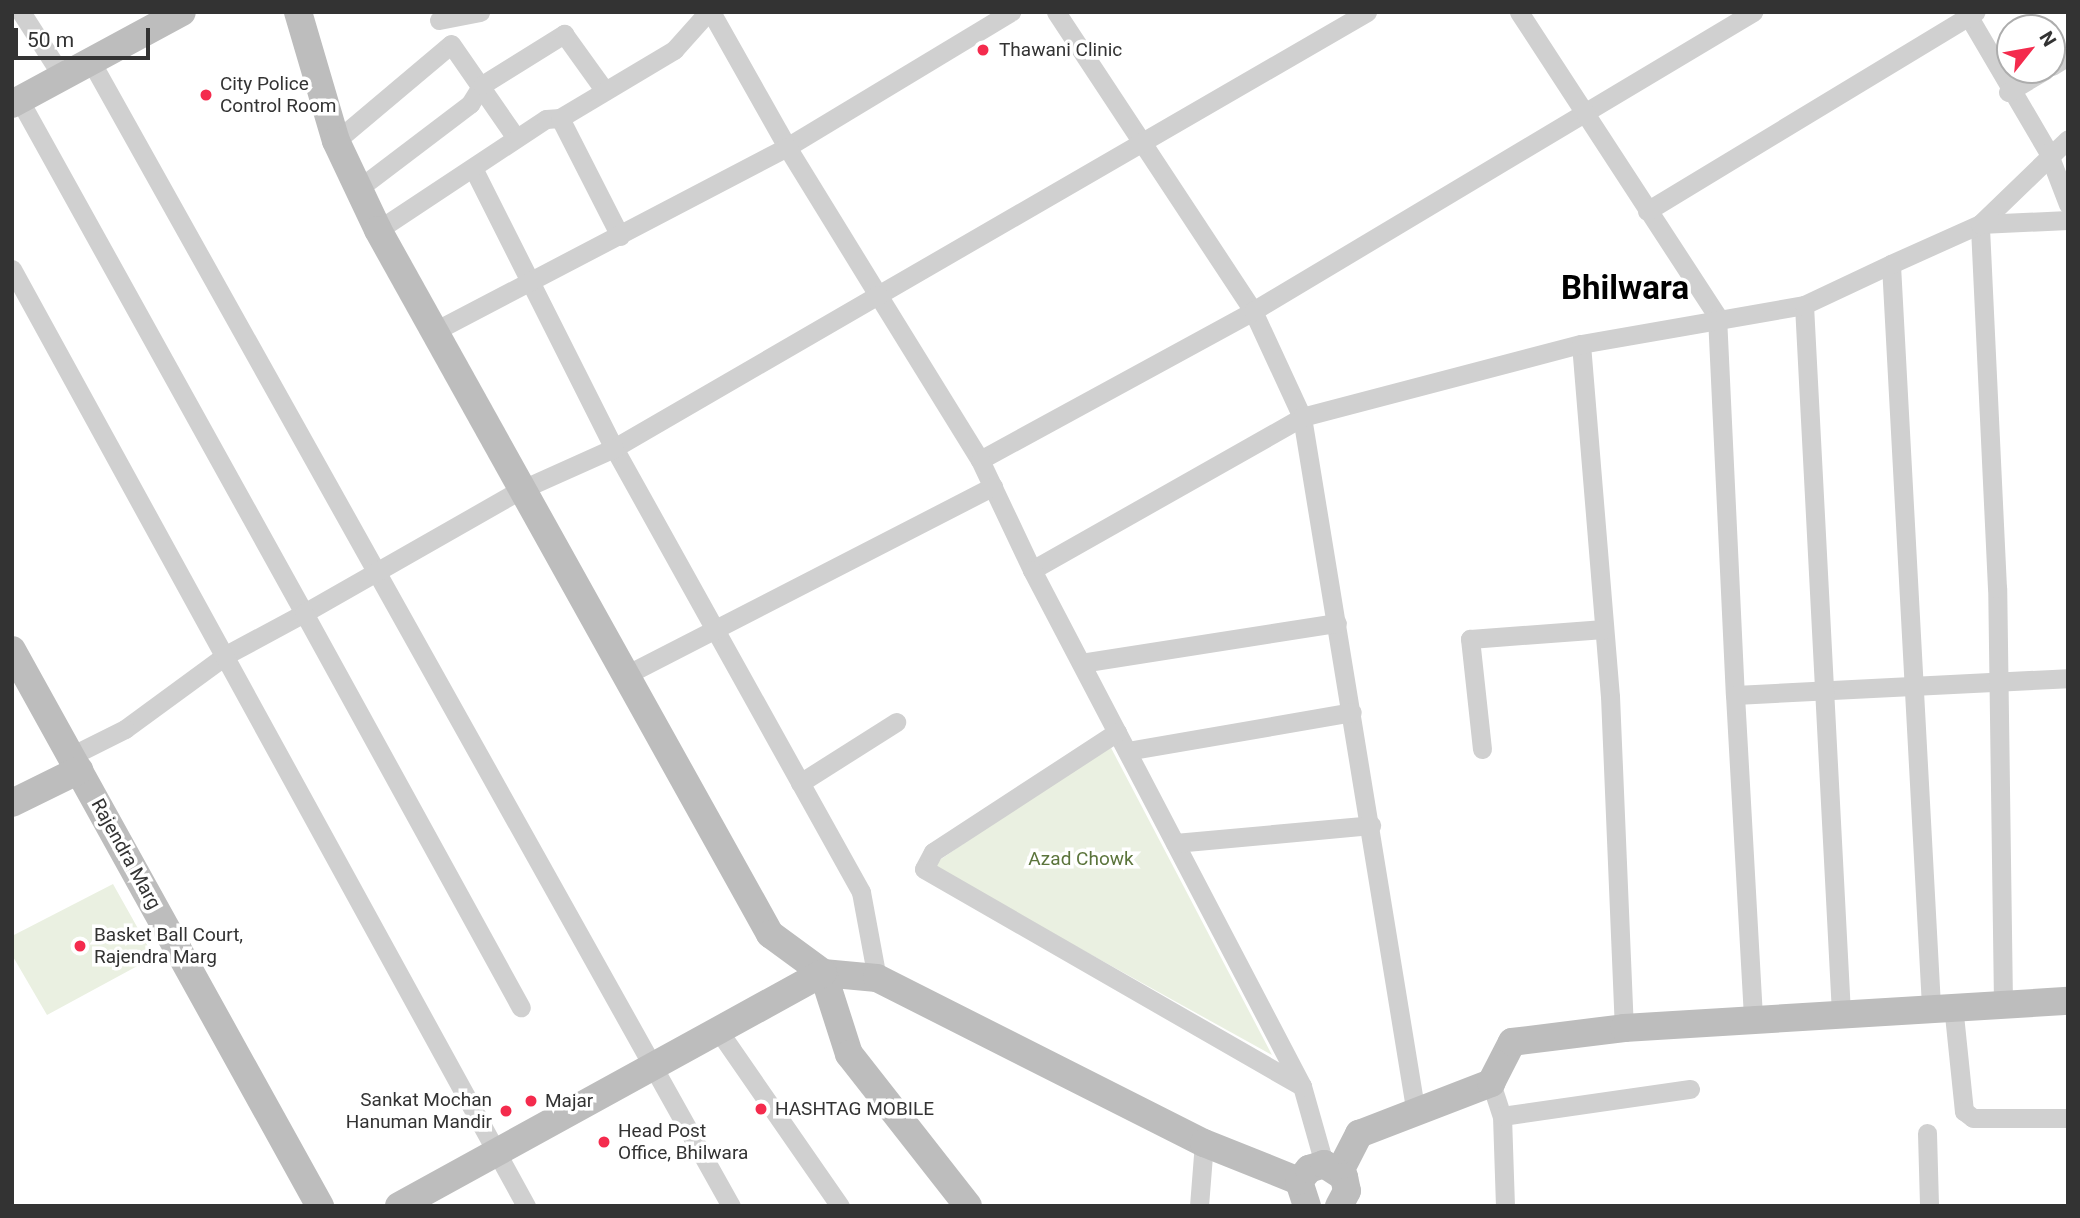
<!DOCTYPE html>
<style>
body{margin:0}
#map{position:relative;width:2080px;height:1218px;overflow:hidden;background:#fff;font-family:Roboto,sans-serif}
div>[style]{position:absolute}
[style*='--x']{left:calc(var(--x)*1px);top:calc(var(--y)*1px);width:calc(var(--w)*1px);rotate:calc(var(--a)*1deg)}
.green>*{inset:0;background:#eaf0e1}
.street>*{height:19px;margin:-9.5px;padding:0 9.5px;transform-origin:9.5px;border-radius:9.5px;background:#d0d0d0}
.secondary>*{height:28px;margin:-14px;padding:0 14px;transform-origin:14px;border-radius:14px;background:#bdbdbd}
.dots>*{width:19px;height:19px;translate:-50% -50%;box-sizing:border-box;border:4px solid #fff;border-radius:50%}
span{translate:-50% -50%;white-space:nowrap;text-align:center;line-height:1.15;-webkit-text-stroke:7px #fff;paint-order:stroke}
.poi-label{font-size:19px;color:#333}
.left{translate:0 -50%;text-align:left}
.right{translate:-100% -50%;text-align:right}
.street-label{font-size:19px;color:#333}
.park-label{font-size:19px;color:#5b743b}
.town-label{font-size:33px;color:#000;font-weight:700}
.frame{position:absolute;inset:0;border:14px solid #333;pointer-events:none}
.north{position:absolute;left:1996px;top:14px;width:70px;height:70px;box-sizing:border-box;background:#fff;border:2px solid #adadad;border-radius:50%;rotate:59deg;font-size:19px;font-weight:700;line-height:28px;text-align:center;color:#333}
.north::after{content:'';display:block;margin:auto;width:24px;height:32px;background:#f42b4d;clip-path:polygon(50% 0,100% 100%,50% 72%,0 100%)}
.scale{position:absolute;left:14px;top:28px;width:136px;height:32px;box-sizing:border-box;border:4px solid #333;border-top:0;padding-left:9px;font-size:21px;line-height:24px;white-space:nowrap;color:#333;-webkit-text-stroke:5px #fff;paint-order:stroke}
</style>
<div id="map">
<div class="green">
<div style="clip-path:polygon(1109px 744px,1272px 1055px,931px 866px)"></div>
<div style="clip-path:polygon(113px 884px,154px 957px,47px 1015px,12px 955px,12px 936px)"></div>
</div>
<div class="street">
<div style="--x:21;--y:12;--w:80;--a:57.3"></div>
<div style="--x:711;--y:12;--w:155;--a:60.6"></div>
<div style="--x:787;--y:147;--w:262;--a:-31.1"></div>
<div style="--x:1056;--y:12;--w:358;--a:56.6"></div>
<div style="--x:1253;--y:311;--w:117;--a:65.2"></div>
<div style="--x:1302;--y:417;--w:706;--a:80.71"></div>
<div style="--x:1367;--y:12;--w:565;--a:149.94"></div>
<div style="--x:878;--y:295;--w:194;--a:58.3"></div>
<div style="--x:980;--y:460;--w:311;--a:-28.6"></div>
<div style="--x:1253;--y:311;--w:583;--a:-30.88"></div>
<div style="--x:1519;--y:12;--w:363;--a:56.9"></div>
<div style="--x:1717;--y:316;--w:379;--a:87.3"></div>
<div style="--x:1735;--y:695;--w:333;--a:-2.9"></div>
<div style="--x:1966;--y:12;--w:162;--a:59.6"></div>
<div style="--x:2048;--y:152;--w:56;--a:69"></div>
<div style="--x:439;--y:20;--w:42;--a:-11"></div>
<div style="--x:93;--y:65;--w:1307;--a:60.79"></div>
<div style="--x:2052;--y:66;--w:19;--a:-32"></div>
<div style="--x:2008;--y:92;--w:43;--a:-30.7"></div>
<div style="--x:20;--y:101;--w:585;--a:60.98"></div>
<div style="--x:304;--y:613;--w:89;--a:151.7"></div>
<div style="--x:226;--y:655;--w:125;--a:143.8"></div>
<div style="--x:125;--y:729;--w:60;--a:153.4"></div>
<div style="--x:336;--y:141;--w:150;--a:-40.1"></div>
<div style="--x:451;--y:44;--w:114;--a:55.3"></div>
<div style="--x:473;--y:168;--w:313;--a:63.3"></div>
<div style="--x:614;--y:448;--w:508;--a:60.91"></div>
<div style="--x:861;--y:892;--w:87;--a:79.5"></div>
<div style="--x:358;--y:189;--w:141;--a:-37.2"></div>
<div style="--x:470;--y:104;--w:22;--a:-58"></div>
<div style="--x:482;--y:85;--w:97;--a:-31.9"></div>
<div style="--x:564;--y:34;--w:70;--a:54.3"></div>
<div style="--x:1647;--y:211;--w:384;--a:-31.2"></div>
<div style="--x:378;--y:230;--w:201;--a:-33.5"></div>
<div style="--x:546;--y:119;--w:14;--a:-4"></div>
<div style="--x:620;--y:236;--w:132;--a:-117"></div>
<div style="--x:560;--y:118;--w:133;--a:-30.8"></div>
<div style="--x:674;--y:50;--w:51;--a:-48.2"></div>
<div style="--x:12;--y:269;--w:1069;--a:61.25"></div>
<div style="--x:1804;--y:305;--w:710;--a:87.01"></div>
<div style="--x:435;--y:331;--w:397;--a:-27.6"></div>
<div style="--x:787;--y:147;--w:174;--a:58.4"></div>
<div style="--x:878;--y:295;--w:305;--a:149.9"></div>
<div style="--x:614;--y:448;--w:103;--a:155.9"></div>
<div style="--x:520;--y:490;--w:249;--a:150.3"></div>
<div style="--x:304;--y:613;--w:450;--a:61.2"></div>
<div style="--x:1581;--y:344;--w:353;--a:85.3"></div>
<div style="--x:1610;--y:696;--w:332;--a:87.6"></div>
<div style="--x:980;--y:460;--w:122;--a:64.7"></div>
<div style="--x:1032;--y:570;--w:310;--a:-29.5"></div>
<div style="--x:1302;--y:417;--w:288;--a:-14.7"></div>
<div style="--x:1581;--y:344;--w:226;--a:-9.9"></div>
<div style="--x:1804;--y:305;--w:96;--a:-25.2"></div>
<div style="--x:1032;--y:570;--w:582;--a:62.38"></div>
<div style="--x:1302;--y:1086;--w:81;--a:74.2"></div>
<div style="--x:1081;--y:663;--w:259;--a:-8.9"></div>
<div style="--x:624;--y:676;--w:415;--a:-27.2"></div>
<div style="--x:1735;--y:695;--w:324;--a:86.8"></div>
<div style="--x:1117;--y:732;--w:220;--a:146.9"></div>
<div style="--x:933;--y:852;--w:19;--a:118"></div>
<div style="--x:924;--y:869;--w:436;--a:29.9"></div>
<div style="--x:1482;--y:749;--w:111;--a:-96.2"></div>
<div style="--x:1470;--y:639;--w:134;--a:-4.3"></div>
<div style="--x:1127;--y:751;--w:228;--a:-9.8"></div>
<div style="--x:800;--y:783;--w:114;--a:-32.4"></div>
<div style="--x:1175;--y:843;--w:197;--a:-5.2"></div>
<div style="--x:2003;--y:1003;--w:415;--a:-90.8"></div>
<div style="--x:1997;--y:588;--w:364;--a:-92.7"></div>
<div style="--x:1980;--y:224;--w:122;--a:-44"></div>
<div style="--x:1953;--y:1005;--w:107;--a:84.1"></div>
<div style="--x:1964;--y:1111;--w:11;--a:38"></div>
<div style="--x:1973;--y:1118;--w:95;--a:0"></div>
<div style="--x:1931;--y:1006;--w:743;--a:-93.09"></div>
<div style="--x:1891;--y:264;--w:98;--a:-24.2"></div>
<div style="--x:1980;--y:224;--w:88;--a:-2.6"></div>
<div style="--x:718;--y:1030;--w:214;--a:55.3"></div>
<div style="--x:1491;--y:1083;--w:35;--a:72"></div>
<div style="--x:1502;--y:1116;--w:90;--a:88.1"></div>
<div style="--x:1502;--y:1116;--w:190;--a:-8.2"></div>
<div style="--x:1927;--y:1133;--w:73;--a:88.4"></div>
<div style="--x:1199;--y:1206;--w:63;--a:-85.5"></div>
</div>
<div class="secondary">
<div style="--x:298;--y:12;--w:134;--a:73.6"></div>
<div style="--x:336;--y:141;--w:98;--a:64.7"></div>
<div style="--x:378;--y:230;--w:806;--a:60.89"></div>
<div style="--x:770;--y:934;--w:66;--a:36.3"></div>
<div style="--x:823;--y:973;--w:54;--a:5.3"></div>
<div style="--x:877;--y:978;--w:366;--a:26.8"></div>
<div style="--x:1204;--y:1143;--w:102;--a:21.8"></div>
<div style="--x:12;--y:104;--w:193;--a:-28.4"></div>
<div style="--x:12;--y:650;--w:636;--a:61.02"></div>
<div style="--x:12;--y:803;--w:75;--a:-26.2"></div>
<div style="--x:823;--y:973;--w:85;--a:72.2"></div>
<div style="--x:849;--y:1054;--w:193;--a:51.9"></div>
<div style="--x:1340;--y:1171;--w:42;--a:-62.8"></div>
<div style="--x:1359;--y:1134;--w:142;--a:-21.1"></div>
<div style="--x:1491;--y:1083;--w:46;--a:-62.9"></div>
<div style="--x:1512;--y:1042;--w:113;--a:-7.1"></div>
<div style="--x:1624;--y:1028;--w:445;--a:-3.5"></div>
<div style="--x:399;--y:1206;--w:484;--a:-28.8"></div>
<div style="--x:1307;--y:1206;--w:26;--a:-108"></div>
<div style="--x:1299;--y:1181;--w:16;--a:-50"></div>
<div style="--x:1309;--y:1169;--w:16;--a:-18"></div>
<div style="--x:1324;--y:1164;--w:24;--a:33"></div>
<div style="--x:1344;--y:1177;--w:14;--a:78"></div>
<div style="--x:1347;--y:1191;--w:17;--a:118"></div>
</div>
<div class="dots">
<div style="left:983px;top:50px;background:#f42b4d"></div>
<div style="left:206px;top:95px;background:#f42b4d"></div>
<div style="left:80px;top:946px;background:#f42b4d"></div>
<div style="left:531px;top:1101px;background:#f42b4d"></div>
<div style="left:761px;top:1109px;background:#f42b4d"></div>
<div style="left:506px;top:1111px;background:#f42b4d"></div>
<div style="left:604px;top:1142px;background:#f42b4d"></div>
</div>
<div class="poi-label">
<span class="left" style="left:999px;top:50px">Thawani Clinic</span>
<span class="left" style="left:220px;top:95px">City Police<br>Control Room</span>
<span class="left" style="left:94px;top:946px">Basket Ball Court,<br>Rajendra Marg</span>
<span class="right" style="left:492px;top:1111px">Sankat Mochan<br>Hanuman Mandir</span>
<span class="left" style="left:545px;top:1101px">Majar</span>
<span class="left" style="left:775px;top:1109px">HASHTAG MOBILE</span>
<span class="left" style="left:618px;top:1142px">Head Post<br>Office, Bhilwara</span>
</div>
<div class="street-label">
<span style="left:126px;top:854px;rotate:61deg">Rajendra Marg</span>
</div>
<div class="park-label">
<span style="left:1081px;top:859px">Azad Chowk</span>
</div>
<div class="town-label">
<span style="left:1625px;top:288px">Bhilwara</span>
</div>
<div class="frame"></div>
<div class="north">N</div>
<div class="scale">50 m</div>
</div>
